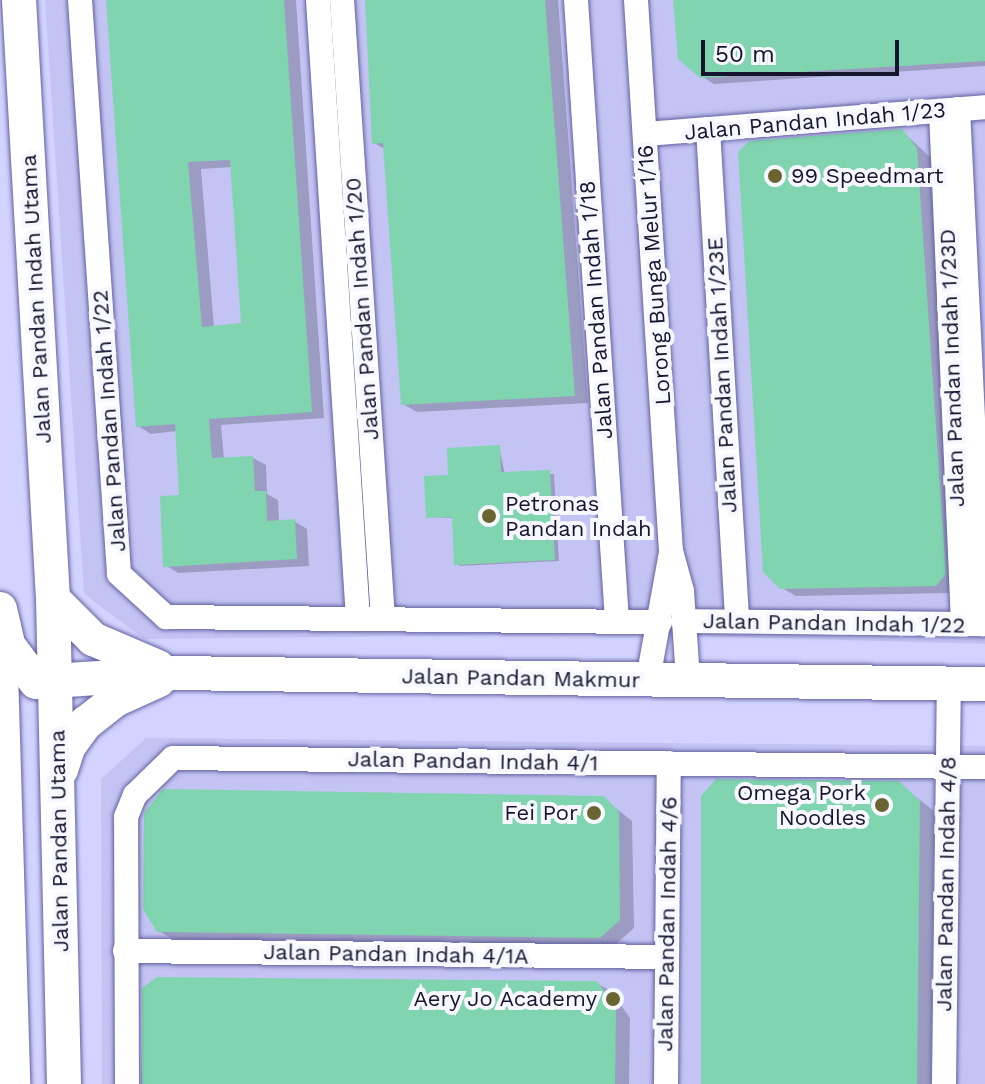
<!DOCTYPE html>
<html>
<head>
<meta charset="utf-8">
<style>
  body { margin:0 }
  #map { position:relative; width:985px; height:1084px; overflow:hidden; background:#d2d3fe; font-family:"Work Sans",sans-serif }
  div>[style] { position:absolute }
  .built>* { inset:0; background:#c3c4f3 }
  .shadow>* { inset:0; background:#0003 }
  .building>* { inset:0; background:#80d4af }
  .roads { filter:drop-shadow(0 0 2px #6361a1) drop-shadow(0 0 2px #6361a1) }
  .street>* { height:24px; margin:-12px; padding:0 12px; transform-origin:12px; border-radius:12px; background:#fff }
  .secondary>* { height:34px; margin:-17px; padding:0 17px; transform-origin:17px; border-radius:17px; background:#fff }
  .dots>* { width:22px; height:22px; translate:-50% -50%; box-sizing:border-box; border:4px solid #f7f8ff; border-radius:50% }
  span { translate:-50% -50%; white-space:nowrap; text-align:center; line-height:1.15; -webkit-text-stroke:8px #f7f8ff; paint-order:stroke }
  .street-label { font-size:22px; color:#16142e }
  .poi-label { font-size:22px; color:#16142e }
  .left { translate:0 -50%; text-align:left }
  .right { translate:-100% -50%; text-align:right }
  .scale { position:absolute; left:701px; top:40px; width:198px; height:36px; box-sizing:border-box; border:4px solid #16142e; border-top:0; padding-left:10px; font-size:24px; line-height:28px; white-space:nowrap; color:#16142e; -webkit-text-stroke:6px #f7f8ff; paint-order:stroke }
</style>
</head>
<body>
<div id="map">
  <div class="built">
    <div style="clip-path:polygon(45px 0,985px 0,985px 644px,622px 634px,144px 639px,84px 594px)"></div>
    <div style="clip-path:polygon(146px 738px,985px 746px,985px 1084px,102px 1084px,101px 779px)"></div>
  </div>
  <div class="shadow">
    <div style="clip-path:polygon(evenodd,109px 0,296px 0,324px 418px,221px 425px,224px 459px,253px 458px,266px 465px,267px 494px,278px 500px,279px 522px,294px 521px,307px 529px,309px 566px,178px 573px,165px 565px,181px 497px,177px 431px,151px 434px,138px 426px,109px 0,233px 167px,243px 325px,214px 328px,201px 169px,233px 167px)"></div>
    <div style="clip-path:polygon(366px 0,558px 0,588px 403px,417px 412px,403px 404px,385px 149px,374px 143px)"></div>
    <div style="clip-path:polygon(674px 0,985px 0,985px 66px,714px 84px,701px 76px)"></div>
    <div style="clip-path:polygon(902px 131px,931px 158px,953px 441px,950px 593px,796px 596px,782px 588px)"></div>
    <div style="clip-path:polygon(499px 447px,505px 474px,554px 474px,559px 561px,460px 566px,456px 563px,454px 518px,428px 517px,451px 477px)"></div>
    <div style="clip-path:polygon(898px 783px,934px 811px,931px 1084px,704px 1084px)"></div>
    <div style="clip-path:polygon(603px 798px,632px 821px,634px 928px,615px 945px,173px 939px,158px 931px)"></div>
    <div style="clip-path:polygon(596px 983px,611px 991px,630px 1018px,629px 1084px,141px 1084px,144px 989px)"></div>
  </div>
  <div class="building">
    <div style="clip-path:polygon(evenodd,106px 0,284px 0,312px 412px,209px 419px,212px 458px,253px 456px,255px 491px,266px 491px,267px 521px,295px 519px,297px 559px,163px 567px,160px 496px,179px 495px,175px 424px,136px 427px,106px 0,230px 160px,241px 323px,202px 327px,188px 162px,230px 160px)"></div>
    <div style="clip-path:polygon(365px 0,545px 0,575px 396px,401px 405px,383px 143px,372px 144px)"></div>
    <div style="clip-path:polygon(673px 0,985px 0,985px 61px,700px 78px,678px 59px)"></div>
    <div style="clip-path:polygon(902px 129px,917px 148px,946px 574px,936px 586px,780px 589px,763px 572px,738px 152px,749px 141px)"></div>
    <div style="clip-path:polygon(500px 445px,501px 472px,550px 470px,555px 560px,454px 565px,452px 517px,426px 518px,424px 476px,448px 475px,447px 448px)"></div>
    <div style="clip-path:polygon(716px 779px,899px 781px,920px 801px,917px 1084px,701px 1084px,701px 796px)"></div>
    <div style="clip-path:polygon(163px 789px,604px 796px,619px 812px,620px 920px,600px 938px,157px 932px,143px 909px,144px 813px)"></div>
    <div style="clip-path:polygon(157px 977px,597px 981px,616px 1008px,615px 1084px,142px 1084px,142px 988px)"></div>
  </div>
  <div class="roads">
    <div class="street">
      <div style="left:80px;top:0;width:575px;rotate:86.11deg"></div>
      <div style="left:119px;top:574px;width:64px;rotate:42.5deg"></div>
      <div style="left:166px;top:617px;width:494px;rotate:0.6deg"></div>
      <div style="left:318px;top:0;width:620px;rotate:86.3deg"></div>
      <div style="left:342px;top:0;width:620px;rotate:86.21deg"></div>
      <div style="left:576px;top:0;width:622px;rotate:86.22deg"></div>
      <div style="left:636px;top:0;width:552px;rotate:86.37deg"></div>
      <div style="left:671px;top:551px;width:41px;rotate:74.6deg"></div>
      <div style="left:682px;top:591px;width:89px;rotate:86.1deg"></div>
      <div style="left:958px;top:109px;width:516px;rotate:87.22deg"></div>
      <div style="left:941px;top:111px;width:513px;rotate:87.54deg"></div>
      <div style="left:708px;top:129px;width:493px;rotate:86.6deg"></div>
      <div style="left:645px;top:134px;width:341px;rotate:-4.5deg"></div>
      <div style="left:683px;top:621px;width:296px;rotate:0.6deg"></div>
      <div style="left:648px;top:679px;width:128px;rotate:-79.7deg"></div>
      <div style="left:125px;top:951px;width:542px;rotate:0.63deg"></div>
      <div style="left:127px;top:1084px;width:267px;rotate:-90.2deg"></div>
      <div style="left:126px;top:817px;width:24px;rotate:-68deg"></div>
      <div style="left:135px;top:795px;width:53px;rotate:-44.2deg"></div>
      <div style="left:173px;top:758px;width:812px;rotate:0.64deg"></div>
      <div style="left:666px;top:1084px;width:321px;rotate:-89.5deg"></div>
      <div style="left:944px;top:1084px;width:400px;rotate:-89.3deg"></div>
    </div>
    <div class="secondary">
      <div style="left:19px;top:0;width:600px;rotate:86.75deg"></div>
      <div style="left:53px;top:599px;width:485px;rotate:88.7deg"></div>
      <div style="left:53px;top:599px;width:57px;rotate:45deg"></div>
      <div style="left:93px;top:639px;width:71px;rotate:23.3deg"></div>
      <div style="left:0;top:609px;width:37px;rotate:77deg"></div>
      <div style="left:8px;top:645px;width:46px;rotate:52.9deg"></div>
      <div style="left:36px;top:682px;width:138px;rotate:-3.7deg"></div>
      <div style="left:174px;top:673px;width:811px;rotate:0.78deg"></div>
      <div style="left:0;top:637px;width:447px;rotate:88.3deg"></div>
      <div style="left:61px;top:770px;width:25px;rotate:-72deg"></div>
      <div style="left:69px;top:746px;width:29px;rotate:-54deg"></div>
      <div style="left:86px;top:723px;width:37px;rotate:-38deg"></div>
      <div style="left:115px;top:700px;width:48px;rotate:-24.4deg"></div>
    </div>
  </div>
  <div class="dots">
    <div style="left:775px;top:176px;background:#696430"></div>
    <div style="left:489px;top:516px;background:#696430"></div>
    <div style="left:882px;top:805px;background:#696430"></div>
    <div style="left:594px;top:813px;background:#696430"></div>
    <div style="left:613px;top:999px;background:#696430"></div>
  </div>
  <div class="street-label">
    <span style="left:815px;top:121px;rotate:-5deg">Jalan Pandan Indah 1/23</span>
    <span style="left:654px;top:275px;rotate:-94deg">Lorong Bunga Melur 1/16</span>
    <span style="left:36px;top:299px;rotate:-93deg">Jalan Pandan Indah Utama</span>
    <span style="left:362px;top:309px;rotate:-94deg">Jalan Pandan Indah 1/20</span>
    <span style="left:596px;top:310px;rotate:-94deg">Jalan Pandan Indah 1/18</span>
    <span style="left:952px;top:368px;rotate:-92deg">Jalan Pandan Indah 1/23D</span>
    <span style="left:722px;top:375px;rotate:-93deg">Jalan Pandan Indah 1/23E</span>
    <span style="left:109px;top:421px;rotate:-94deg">Jalan Pandan Indah 1/22</span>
    <span style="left:834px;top:623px;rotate:1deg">Jalan Pandan Indah 1/22</span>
    <span style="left:521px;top:678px;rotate:1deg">Jalan Pandan Makmur</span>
    <span style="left:473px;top:761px;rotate:1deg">Jalan Pandan Indah 4/1</span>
    <span style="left:59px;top:841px;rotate:-91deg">Jalan Pandan Utama</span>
    <span style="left:946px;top:884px;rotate:-89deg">Jalan Pandan Indah 4/8</span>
    <span style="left:667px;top:924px;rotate:-89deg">Jalan Pandan Indah 4/6</span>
    <span style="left:396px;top:954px;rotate:1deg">Jalan Pandan Indah 4/1A</span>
  </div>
  <div class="poi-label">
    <span class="left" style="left:791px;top:176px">99 Speedmart</span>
    <span class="left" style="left:505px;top:516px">Petronas<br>Pandan Indah</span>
    <span class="right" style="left:866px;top:805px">Omega Pork<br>Noodles</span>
    <span class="right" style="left:578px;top:813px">Fei Por</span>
    <span class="right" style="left:597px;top:999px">Aery Jo Academy</span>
  </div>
  <div class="scale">50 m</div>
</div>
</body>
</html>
